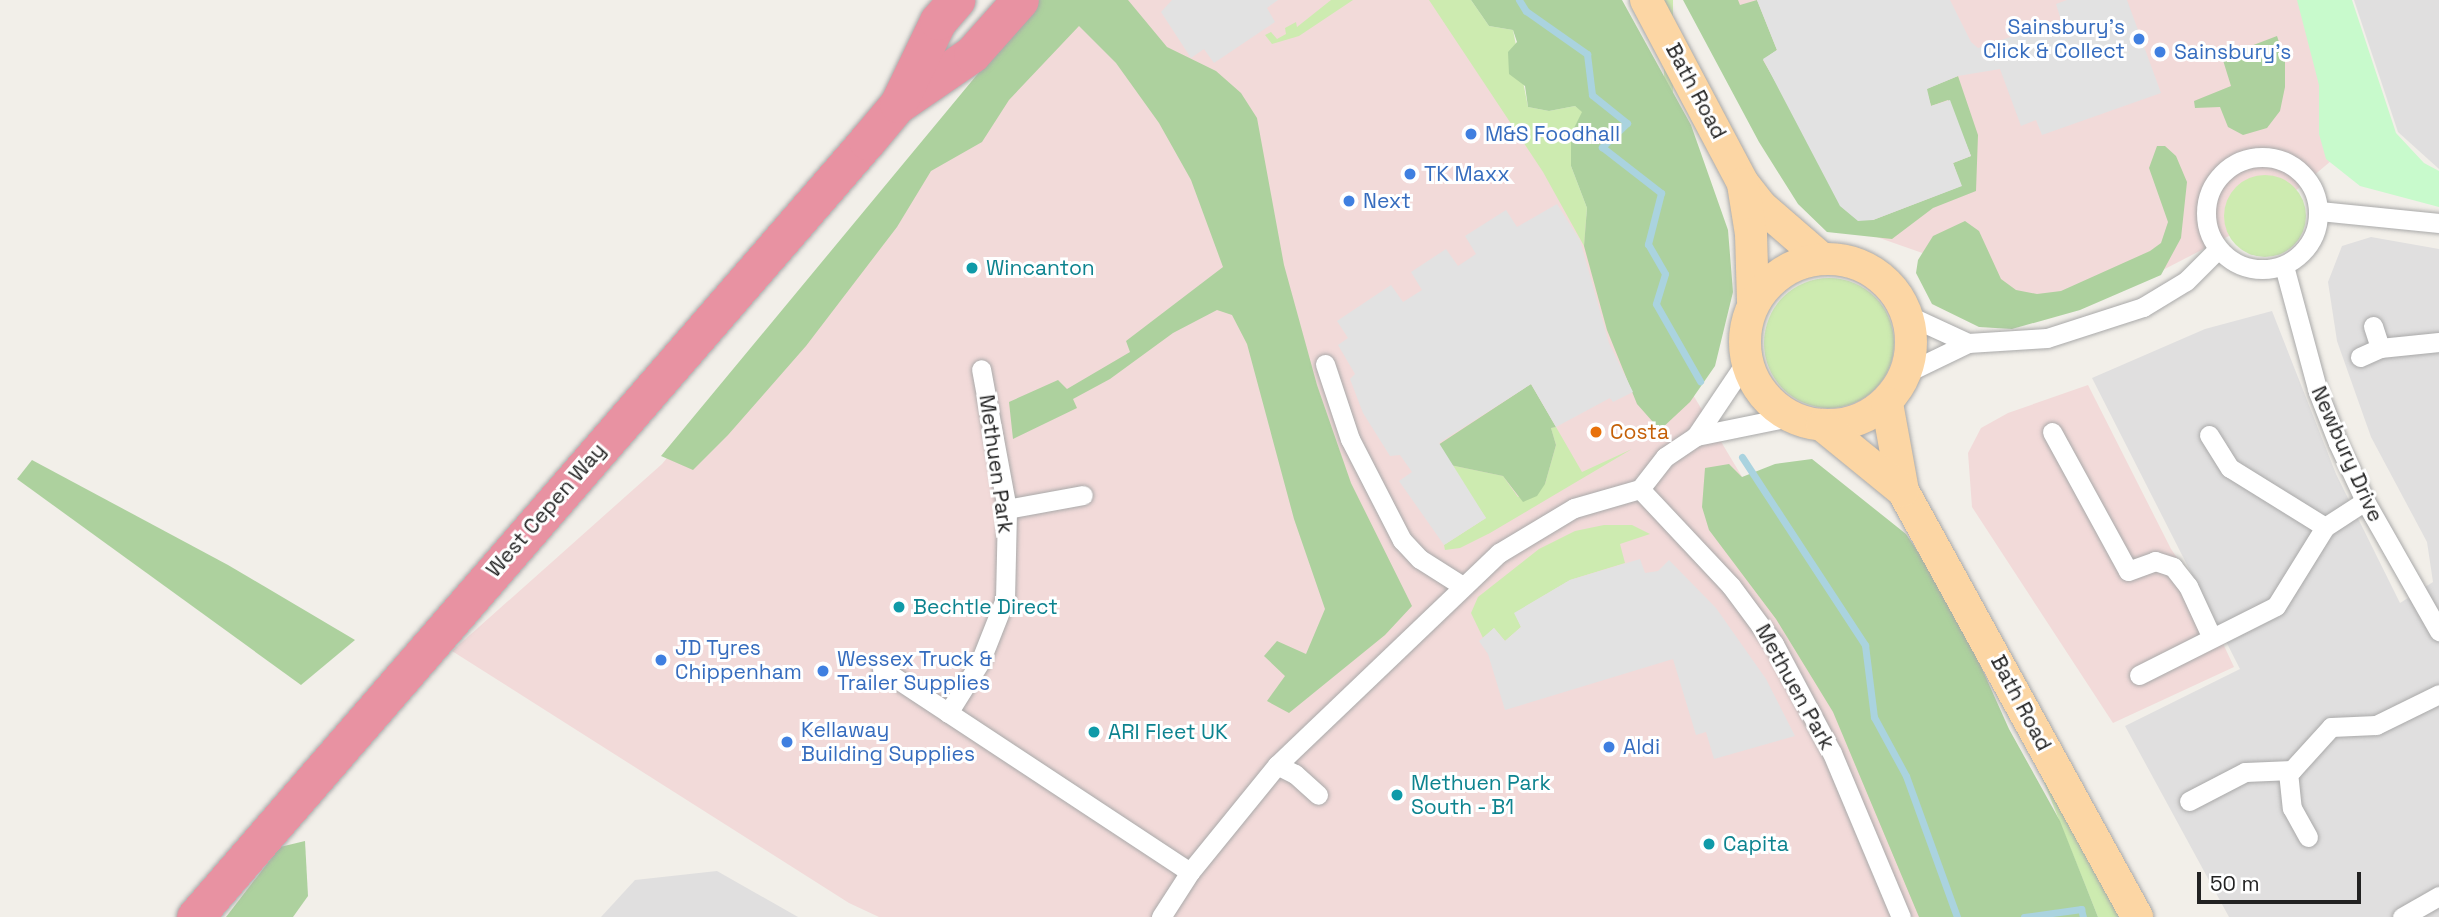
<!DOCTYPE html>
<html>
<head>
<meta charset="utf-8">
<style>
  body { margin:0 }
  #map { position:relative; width:2439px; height:917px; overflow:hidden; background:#f2efe9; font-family:"Space Grotesk",sans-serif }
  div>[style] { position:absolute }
  .residential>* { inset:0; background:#e0dfdf }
  .commercial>* { inset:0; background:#f2dad9 }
  .grass>* { inset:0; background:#cdebb0; transform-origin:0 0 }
  .round { border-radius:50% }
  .forest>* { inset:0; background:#add19e }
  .park>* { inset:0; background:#c8facc }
  .parking>* { inset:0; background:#e2e2e2 }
  .stream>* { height:7px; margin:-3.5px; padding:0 3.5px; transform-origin:3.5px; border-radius:3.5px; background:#aad3df }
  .roads { filter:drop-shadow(0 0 2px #a9a9a9) drop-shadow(0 0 2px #a9a9a9) }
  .street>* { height:19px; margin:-9.5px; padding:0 9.5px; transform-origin:9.5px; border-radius:9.5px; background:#fff }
  .street>.ring { margin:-9.5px; padding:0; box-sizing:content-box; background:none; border:19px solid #fff; border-radius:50% }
  .primary>* { height:32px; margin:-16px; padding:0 16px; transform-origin:16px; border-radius:16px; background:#fcd6a4 }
  .primary>.ring { margin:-16px; padding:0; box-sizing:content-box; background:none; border:32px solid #fcd6a4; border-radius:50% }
  .highway>* { height:37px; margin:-18.5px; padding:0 18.5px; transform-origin:18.5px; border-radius:18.5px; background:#e892a2 }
  .dots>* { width:19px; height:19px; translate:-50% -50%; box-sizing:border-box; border:4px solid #fff; border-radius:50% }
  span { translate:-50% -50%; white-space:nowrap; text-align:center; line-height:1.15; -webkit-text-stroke:6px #fff; paint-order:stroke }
  .shop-label { font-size:21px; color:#366cbe }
  .right { translate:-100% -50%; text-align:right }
  .left { translate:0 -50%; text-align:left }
  .street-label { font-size:21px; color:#222 }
  .culture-label { font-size:21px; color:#0d838f }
  .food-label { font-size:21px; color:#c56008 }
  .scale { position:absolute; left:2197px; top:872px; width:164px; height:32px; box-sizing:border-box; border:4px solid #222; border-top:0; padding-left:9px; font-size:21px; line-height:24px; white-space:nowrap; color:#222; -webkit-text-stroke:5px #fff; paint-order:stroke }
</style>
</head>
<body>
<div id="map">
  <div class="residential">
    <div style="clip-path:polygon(2354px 0,2439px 0,2439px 169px,2398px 132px)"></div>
    <div style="clip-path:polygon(2371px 237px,2439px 249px,2439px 917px,2229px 917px,2125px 726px,2240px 669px,2092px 378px,2205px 329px,2272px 311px,2336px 474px,2400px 603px,2433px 582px,2427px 542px,2371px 437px,2337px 341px,2328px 282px,2342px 246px)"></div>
    <div style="clip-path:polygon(717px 871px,798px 917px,601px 917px,635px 880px)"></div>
  </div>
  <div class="commercial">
    <div style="clip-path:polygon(1051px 0,1457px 0,1891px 726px,1975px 917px,879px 917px,849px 903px,452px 651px,662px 464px)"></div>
    <div style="clip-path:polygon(1709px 0,2312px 0,2356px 140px,2262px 219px,2155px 274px,2012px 317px,1948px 262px,1834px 222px)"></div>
    <div style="clip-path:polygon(2088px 385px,2171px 549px,2194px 582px,2234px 667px,2113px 723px,1972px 507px,1968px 453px,1981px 428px,2008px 413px)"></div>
  </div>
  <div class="grass">
    <div style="clip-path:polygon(1331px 0,1353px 0,1299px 36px,1272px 44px,1265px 35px,1271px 32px,1277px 39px,1286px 34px,1285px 28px,1296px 22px,1297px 27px)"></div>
    <div style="clip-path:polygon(1429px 0,1471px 0,1489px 26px,1513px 30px,1528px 107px,1549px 111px,1575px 106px,1583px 112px,1571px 134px,1571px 166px,1587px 208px,1584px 246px,1543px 172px)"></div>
    <div style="left:1664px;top:0;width:9px;height:189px"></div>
    <div class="round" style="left:2224px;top:175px;width:82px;height:82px"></div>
    <div class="round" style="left:1764px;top:278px;width:130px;height:130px"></div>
    <div style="clip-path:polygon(1556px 427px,1582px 472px,1632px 449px,1490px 533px,1460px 548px,1445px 550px,1444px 545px,1486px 518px,1450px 465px,1503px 476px,1518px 497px,1545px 484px,1556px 445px,1551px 428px)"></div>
    <div style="clip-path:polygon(1604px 525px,1632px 525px,1650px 534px,1620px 544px,1625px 563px,1570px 580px,1515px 613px,1521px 627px,1505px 641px,1494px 628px,1483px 638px,1471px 613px,1478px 597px,1539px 549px,1575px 531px)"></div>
    <div style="clip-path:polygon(2025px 735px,2124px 917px,2098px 917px)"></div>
  </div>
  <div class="forest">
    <div style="clip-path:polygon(1039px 0,1128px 0,1167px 47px,1216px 71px,1241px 93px,1257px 118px,1284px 265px,1317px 385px,1351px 483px,1412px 606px,1385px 635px,1289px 713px,1267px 701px,1285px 676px,1264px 656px,1277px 641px,1306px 654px,1325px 609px,1294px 519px,1247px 344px,1232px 315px,1217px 310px,1173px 333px,1110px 379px,1073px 399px,1077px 408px,1013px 439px,1009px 402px,1058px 380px,1067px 389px,1130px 352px,1126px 341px,1223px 267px,1191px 180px,1159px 123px,1116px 63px,1079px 26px,1009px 100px,982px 142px,931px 171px,897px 227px,806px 346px,728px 435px,693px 470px,661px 456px)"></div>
    <div style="clip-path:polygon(1471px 0,1622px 0,1691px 125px,1728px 230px,1733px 292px,1715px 366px,1690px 402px,1660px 430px,1637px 404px,1607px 330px,1584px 246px,1587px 208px,1571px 166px,1571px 134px,1582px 112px,1575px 106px,1549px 111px,1528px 107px,1525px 86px,1509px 74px,1508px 52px,1517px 42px,1513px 30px,1489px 26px)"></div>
    <div style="clip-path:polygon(1683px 0,1738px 0,1740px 5px,1757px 0,1777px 50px,1763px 60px,1794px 114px,1873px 220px,1961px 186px,1953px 163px,1971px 156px,1948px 100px,1931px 106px,1926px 89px,1958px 76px,1978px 135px,1976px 191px,1933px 208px,1892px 239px,1827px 232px,1798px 204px,1759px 142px)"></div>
    <div style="clip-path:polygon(2277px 36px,2285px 60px,2285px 87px,2280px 111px,2267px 128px,2243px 135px,2228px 127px,2220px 107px,2195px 108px,2194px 101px,2231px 86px,2222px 57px)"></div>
    <div style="clip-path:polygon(2157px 146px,2165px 146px,2176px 156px,2187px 182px,2181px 238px,2161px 275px,2080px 310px,2012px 329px,1979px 327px,1932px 304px,1916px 273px,1918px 260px,1933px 236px,1965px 221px,1979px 231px,2001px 279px,2016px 290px,2037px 294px,2061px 291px,2150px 251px,2161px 243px,2168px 222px,2149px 168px)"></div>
    <div style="clip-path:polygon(1531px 384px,1556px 427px,1551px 428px,1556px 445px,1545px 484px,1537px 496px,1523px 502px,1503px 476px,1450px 465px,1438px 445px)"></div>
    <div style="clip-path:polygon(1812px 459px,1906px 534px,1953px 604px,2009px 729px,2060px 821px,2098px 917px,1919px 917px,1833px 712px,1776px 619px,1709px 530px,1702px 507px,1705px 468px,1729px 464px,1742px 477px,1775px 464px)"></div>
    <div style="clip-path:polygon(32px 460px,228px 565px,355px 640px,301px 685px,17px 479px)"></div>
    <div style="clip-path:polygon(305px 841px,308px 896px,293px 917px,226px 917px,280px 847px)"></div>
  </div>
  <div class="park">
    <div style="clip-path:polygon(2297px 0,2352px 0,2396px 133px,2424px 163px,2439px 171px,2439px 207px,2360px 186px,2326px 159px,2319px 134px,2319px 85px)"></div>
  </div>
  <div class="parking">
    <div style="clip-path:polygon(1172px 0,1278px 0,1267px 8px,1275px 22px,1214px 63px,1204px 49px,1191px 58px,1161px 12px)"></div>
    <div style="clip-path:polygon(1757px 0,1950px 0,1971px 42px,1978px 48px,2061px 20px,2056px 4px,2067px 0,2127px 0,2161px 93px,2042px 135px,2036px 120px,2021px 126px,2000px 69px,1958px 76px,1927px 89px,1931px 106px,1950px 100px,1971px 156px,1953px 163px,1962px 186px,1873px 220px,1858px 221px,1840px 206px,1763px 59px,1777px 50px)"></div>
    <div style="clip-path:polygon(1557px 204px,1580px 240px,1609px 343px,1633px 392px,1613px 402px,1610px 398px,1556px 427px,1531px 384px,1439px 443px,1486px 518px,1444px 545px,1399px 481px,1412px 472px,1400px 455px,1390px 456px,1363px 413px,1350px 379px,1355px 374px,1338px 345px,1348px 338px,1337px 321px,1391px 285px,1403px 302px,1422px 290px,1411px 272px,1446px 249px,1458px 266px,1476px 254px,1465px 236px,1506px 210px,1517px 227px)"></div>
    <div style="clip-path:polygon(1640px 559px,1645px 573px,1658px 571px,1669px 560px,1716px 608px,1766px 679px,1795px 736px,1714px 759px,1706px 732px,1696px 735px,1673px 659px,1505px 710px,1488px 654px,1479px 641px,1494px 628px,1505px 641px,1521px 627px,1514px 613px,1570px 580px)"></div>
  </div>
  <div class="stream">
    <div style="left:1519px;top:0;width:13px;rotate:58deg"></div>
    <div style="left:1526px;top:11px;width:75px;rotate:35.2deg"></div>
    <div style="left:1587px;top:54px;width:41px;rotate:83deg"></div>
    <div style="left:1592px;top:95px;width:45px;rotate:38.7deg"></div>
    <div style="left:1627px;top:123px;width:35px;rotate:136deg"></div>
    <div style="left:1602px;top:147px;width:75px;rotate:37.9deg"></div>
    <div style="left:1661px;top:193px;width:53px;rotate:104.3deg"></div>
    <div style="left:1648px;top:244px;width:34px;rotate:60deg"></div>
    <div style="left:1665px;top:274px;width:31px;rotate:107deg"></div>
    <div style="left:1656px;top:304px;width:89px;rotate:60.3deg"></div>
    <div style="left:1742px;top:457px;width:225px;rotate:56.8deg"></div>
    <div style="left:1865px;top:645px;width:73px;rotate:82.9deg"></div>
    <div style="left:1874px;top:717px;width:67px;rotate:61.5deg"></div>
    <div style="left:1906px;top:776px;width:150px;rotate:70.1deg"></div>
    <div style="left:2024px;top:917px;width:58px;rotate:-8deg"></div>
    <div style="left:2081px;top:909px;width:8px;rotate:76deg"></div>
  </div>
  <div class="roads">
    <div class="street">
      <div class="ring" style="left:2206px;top:157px;width:93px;height:93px"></div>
      <div style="left:2319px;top:211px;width:121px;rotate:5.7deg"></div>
      <div style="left:2284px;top:266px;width:131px;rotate:74.9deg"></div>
      <div style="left:2318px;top:392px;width:55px;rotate:68.6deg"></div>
      <div style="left:2338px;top:443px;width:64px;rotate:65deg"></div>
      <div style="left:2365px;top:501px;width:150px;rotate:60.4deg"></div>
      <div style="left:1905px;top:314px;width:69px;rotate:24.7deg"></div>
      <div style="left:1968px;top:343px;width:79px;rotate:-3.6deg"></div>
      <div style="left:2047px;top:338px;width:101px;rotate:-17.9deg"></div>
      <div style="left:2143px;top:307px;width:50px;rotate:-31.2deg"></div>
      <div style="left:2186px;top:281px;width:45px;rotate:-45deg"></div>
      <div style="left:2373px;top:326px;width:23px;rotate:72deg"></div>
      <div style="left:2360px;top:357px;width:22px;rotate:-24deg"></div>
      <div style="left:2380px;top:348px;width:59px;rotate:-5.8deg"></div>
      <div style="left:1325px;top:364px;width:79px;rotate:71.6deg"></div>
      <div style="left:1350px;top:439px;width:114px;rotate:62.8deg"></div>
      <div style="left:1402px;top:540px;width:26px;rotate:47deg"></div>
      <div style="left:1420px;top:559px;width:49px;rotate:32.4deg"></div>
      <div style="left:1906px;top:373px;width:69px;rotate:-25.8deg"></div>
      <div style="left:2052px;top:432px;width:158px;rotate:61.3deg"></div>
      <div style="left:2128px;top:571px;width:29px;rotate:-20deg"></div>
      <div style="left:2155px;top:561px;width:19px;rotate:18deg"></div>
      <div style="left:2173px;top:567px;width:24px;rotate:52deg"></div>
      <div style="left:2188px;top:586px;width:57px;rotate:65.2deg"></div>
      <div style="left:2209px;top:435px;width:39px;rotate:58deg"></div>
      <div style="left:2230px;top:468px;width:112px;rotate:31.8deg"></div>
      <div style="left:1696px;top:436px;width:92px;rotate:-56.1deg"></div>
      <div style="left:1640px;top:489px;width:133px;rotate:46.8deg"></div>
      <div style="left:1731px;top:586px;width:72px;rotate:53.4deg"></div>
      <div style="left:1774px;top:644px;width:123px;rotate:62deg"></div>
      <div style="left:1832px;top:753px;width:178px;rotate:67.2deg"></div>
      <div style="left:1007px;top:509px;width:77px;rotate:-10.4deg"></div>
      <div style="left:882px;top:669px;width:369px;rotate:33.4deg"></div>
      <div style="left:2139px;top:675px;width:153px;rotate:-26.7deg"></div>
      <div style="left:2276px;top:606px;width:93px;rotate:-58.2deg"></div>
      <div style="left:2325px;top:527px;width:48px;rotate:-33deg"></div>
      <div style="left:948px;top:713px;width:60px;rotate:-57.9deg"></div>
      <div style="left:980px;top:662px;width:68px;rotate:-68.4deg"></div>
      <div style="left:1005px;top:599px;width:90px;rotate:-88.7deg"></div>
      <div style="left:1007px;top:509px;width:142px;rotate:-100.5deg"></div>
      <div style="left:1277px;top:765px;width:20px;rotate:27deg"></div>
      <div style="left:1295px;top:774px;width:31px;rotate:42deg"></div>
      <div style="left:2288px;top:772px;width:36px;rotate:84deg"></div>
      <div style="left:2292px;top:808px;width:33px;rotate:61deg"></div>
      <div style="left:2189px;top:801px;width:63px;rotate:-27.4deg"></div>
      <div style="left:2245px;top:772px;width:47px;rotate:-2.4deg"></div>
      <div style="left:2292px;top:770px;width:58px;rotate:-47.8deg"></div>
      <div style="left:2331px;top:727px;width:45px;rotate:-2.5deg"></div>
      <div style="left:2376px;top:725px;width:70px;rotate:-26.2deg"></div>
      <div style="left:1161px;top:917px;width:54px;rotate:-57.2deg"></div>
      <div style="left:1190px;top:872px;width:138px;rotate:-50.9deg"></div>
      <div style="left:1277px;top:765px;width:307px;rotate:-43.7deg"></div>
      <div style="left:1499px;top:553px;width:87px;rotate:-31deg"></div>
      <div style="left:1574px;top:508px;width:69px;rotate:-16.1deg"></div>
      <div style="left:1640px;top:489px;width:41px;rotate:-52deg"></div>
      <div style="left:1665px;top:457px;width:37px;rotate:-34deg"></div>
      <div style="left:1696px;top:436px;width:95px;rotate:-11.5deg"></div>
      <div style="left:2402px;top:917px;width:43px;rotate:-29.6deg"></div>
    </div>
    <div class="primary">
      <div style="left:1646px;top:0;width:207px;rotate:62.1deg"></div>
      <div style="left:1743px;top:183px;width:29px;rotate:52deg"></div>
      <div style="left:1761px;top:206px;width:79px;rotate:40.9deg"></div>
      <div style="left:1743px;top:184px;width:51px;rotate:80.9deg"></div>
      <div style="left:1751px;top:234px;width:67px;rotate:88.3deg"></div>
      <div class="ring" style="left:1745px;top:259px;width:134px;height:134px"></div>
      <div style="left:1887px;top:403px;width:89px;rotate:79.7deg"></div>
      <div style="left:1903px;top:491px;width:486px;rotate:61.2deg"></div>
      <div style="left:1822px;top:425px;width:104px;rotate:39.2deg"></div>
    </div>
    <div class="highway">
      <div style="left:899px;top:104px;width:88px;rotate:-34.4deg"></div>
      <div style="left:972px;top:54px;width:72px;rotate:-48.4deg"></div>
      <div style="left:195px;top:917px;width:1027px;rotate:-49.11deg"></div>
      <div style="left:867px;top:141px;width:48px;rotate:-50deg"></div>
      <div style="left:898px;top:104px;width:92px;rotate:-64.3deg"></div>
      <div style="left:938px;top:21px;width:28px;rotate:-49deg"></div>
    </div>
  </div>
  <div class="dots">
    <div style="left:2139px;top:39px;background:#3f7fe0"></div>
    <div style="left:2160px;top:52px;background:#3f7fe0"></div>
    <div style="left:1471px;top:134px;background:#3f7fe0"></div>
    <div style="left:1410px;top:174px;background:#3f7fe0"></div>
    <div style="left:1349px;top:201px;background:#3f7fe0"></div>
    <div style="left:972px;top:268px;background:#0f9aa8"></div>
    <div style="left:1596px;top:432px;background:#e8710a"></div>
    <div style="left:899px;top:607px;background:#0f9aa8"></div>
    <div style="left:661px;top:660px;background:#3f7fe0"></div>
    <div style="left:823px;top:671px;background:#3f7fe0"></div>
    <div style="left:1094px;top:732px;background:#0f9aa8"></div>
    <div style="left:787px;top:742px;background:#3f7fe0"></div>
    <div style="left:1609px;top:747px;background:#3f7fe0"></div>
    <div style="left:1397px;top:795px;background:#0f9aa8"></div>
    <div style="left:1709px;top:844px;background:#0f9aa8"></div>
  </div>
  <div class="shop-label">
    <span class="right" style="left:2125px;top:39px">Sainsbury's<br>Click &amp; Collect</span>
    <span class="left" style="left:2174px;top:52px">Sainsbury's</span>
    <span class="left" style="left:1485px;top:134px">M&amp;S Foodhall</span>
    <span class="left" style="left:1424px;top:174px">TK Maxx</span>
    <span class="left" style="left:1363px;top:201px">Next</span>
    <span class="left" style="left:675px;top:660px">JD Tyres<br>Chippenham</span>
    <span class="left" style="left:837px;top:671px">Wessex Truck &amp;<br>Trailer Supplies</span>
    <span class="left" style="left:801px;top:742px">Kellaway<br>Building Supplies</span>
    <span class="left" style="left:1623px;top:747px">Aldi</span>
  </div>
  <div class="street-label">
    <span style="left:1696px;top:91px;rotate:62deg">Bath Road</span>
    <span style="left:2347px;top:454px;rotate:66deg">Newbury Drive</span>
    <span style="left:996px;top:464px;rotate:82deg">Methuen Park</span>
    <span style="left:546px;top:510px;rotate:-49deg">West Cepen Way</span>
    <span style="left:1795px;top:687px;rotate:61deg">Methuen Park</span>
    <span style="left:2021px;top:703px;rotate:62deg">Bath Road</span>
  </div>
  <div class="culture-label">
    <span class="left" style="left:986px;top:268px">Wincanton</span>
    <span class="left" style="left:913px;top:607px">Bechtle Direct</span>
    <span class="left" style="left:1108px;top:732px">ARI Fleet UK</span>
    <span class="left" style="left:1411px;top:795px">Methuen Park<br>South - B1</span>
    <span class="left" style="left:1723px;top:844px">Capita</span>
  </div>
  <div class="food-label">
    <span class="left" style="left:1610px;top:432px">Costa</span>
  </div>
  <div class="scale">50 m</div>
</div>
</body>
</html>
